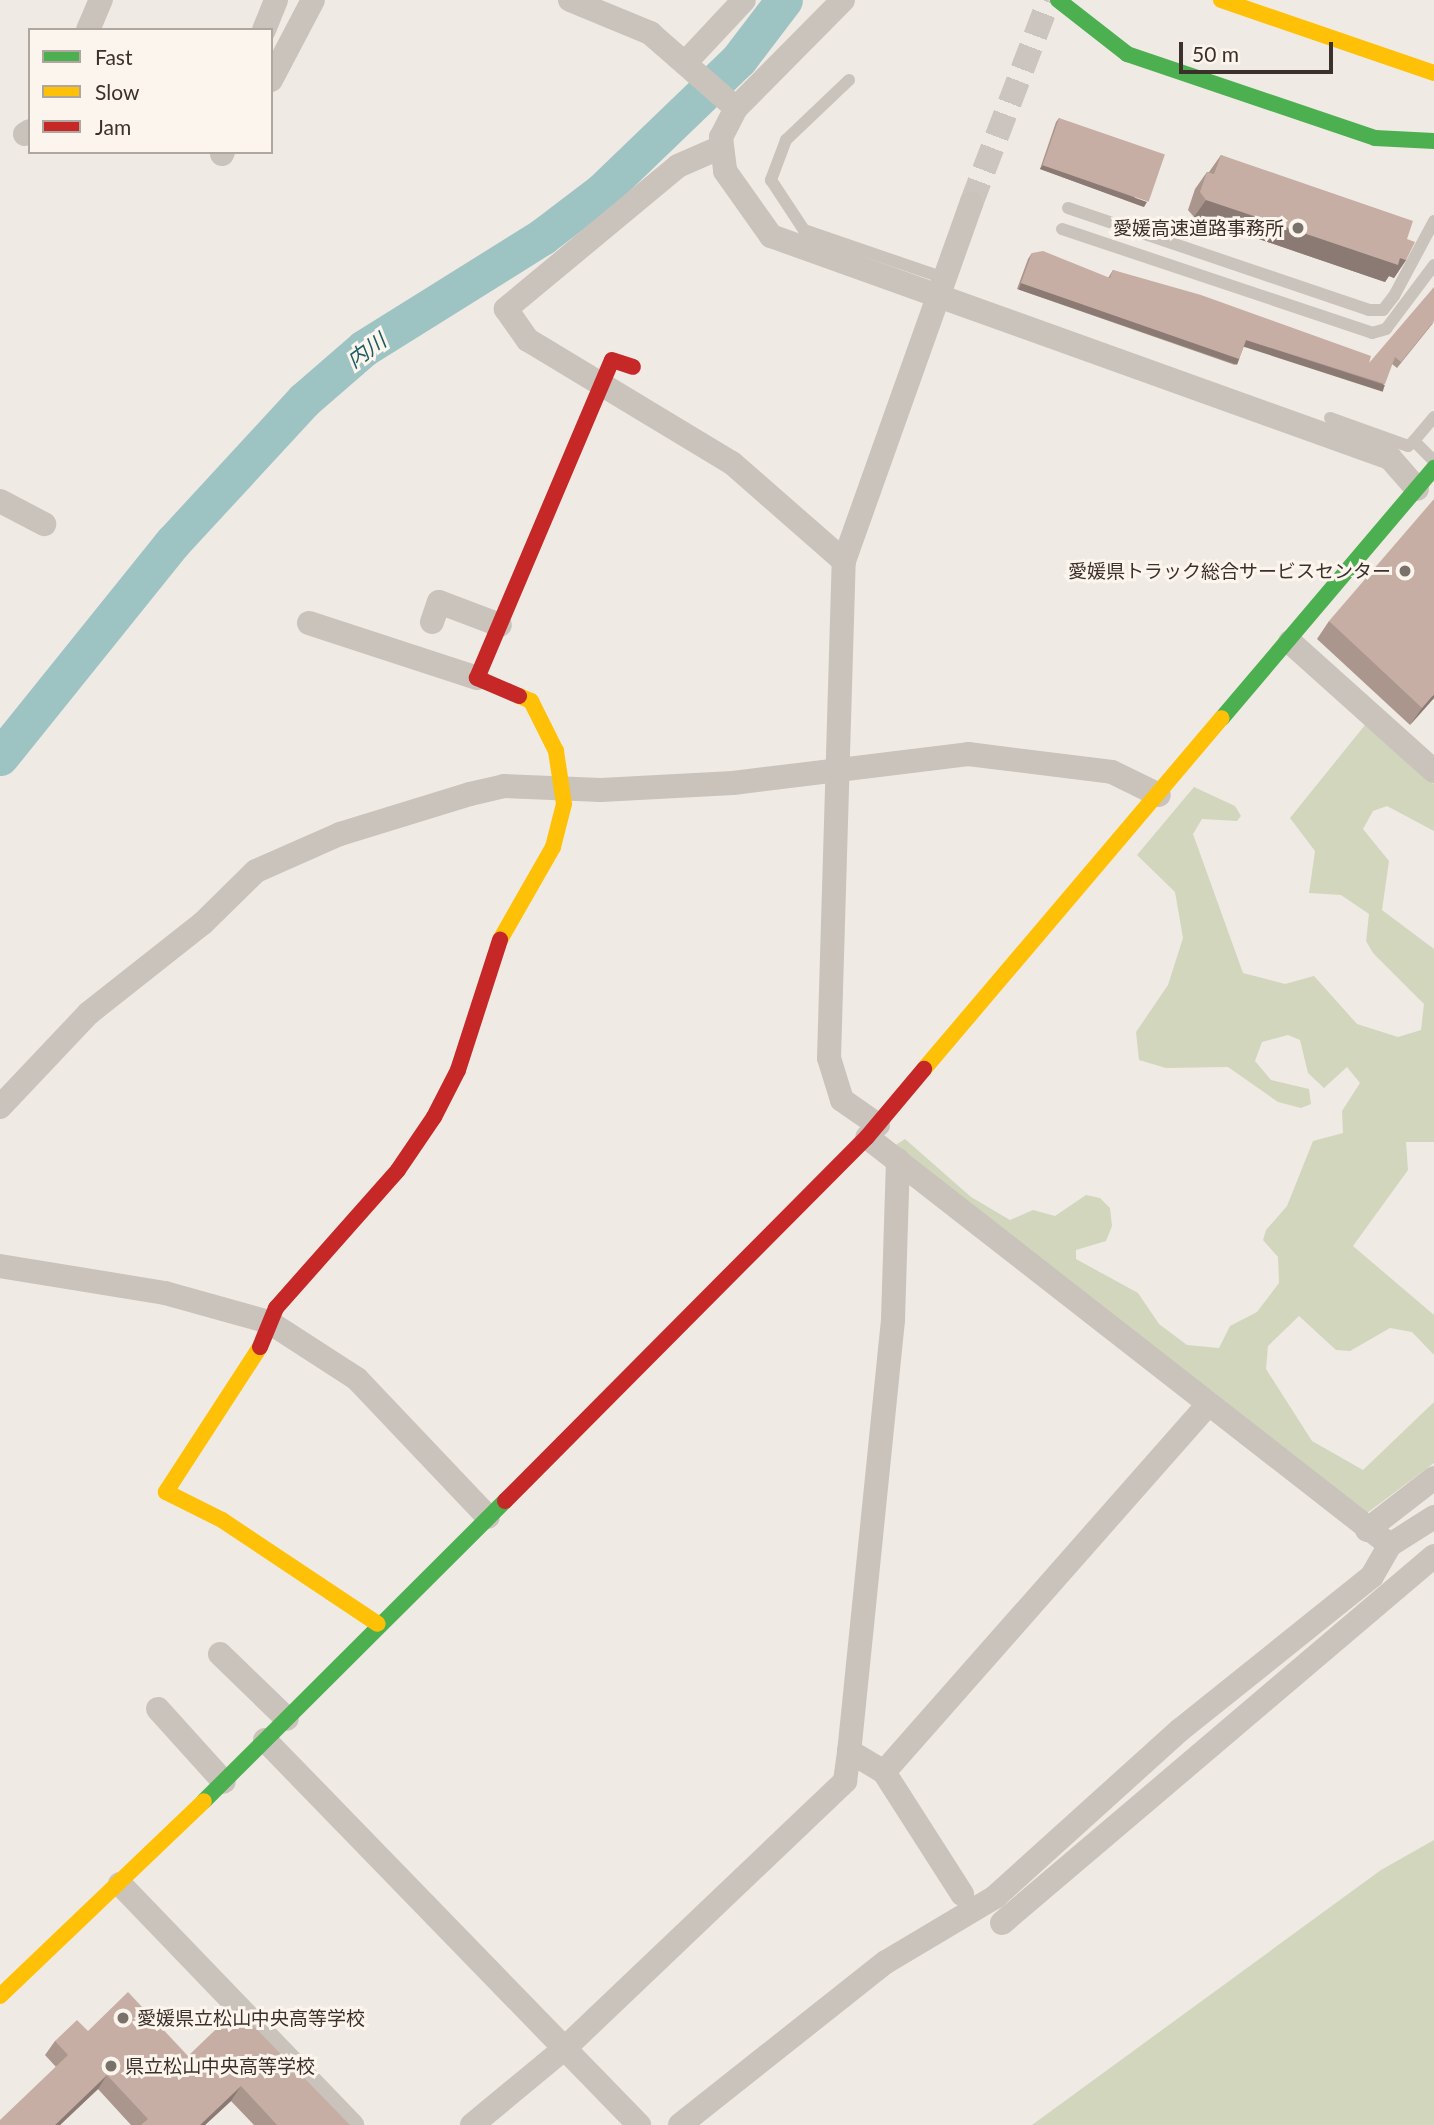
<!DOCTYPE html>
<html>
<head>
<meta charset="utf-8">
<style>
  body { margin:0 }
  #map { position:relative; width:1434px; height:2125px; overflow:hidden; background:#f0eae4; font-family:Lato,"Noto Sans JP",sans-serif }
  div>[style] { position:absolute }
  .green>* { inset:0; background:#d1d6bd }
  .river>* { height:37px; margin:-18.5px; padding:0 18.5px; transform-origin:18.5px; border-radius:18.5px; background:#9ec3c3 }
  .street-tunnel>* { height:24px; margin-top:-12px; transform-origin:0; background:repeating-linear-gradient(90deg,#ccc5bf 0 24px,transparent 0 36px) }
  .lane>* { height:12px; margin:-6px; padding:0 6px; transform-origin:6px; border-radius:6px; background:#cac3bc }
  .street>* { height:24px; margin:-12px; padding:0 12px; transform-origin:12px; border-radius:12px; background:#cac3bc }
  .fast>* { height:16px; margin:-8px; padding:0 8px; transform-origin:8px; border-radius:8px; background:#4caf50 }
  .slow>* { height:16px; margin:-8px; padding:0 8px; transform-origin:8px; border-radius:8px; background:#ffc107 }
  .jam>* { height:16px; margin:-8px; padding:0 8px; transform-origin:8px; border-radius:8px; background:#c62828 }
  .wall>* { inset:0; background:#aa968d }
  .shaded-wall>* { inset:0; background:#8b7a73; transform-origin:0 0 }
  .building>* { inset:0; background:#c6aea4; transform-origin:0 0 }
  .dots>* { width:19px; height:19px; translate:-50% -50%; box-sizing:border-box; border:4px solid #fcf5ed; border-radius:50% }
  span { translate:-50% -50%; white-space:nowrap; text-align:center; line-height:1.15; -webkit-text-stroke:6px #fcf5ed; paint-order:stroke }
  .poi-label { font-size:19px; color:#3c302a }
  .right { translate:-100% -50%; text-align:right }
  .left { translate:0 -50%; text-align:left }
  .water-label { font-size:21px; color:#1a5c62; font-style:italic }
  .legend { position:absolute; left:28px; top:28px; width:245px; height:126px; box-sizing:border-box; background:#fcf5ed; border:2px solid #afa69f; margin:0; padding:9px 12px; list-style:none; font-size:21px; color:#3c302a }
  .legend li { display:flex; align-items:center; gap:14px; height:35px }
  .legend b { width:35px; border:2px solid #afa69f }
  .scale { position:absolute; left:1179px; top:42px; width:154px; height:32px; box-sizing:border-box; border:4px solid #3c302a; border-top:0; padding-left:9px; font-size:21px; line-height:24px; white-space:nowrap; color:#3c302a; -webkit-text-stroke:5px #fcf5ed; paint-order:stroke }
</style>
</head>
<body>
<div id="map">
  <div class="green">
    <div style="clip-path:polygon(1365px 725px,1434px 784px,1434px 831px,1387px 806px,1373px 811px,1363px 829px,1389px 861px,1382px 910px,1434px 949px,1434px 1142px,1406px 1142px,1408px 1170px,1353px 1246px,1434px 1315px,1434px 1355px,1412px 1332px,1390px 1328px,1350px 1351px,1336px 1350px,1299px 1316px,1268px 1346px,1266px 1369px,1312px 1441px,1363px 1470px,1434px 1402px,1434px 1463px,1363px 1516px,894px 1146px,905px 1139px,971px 1197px,1010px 1220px,1033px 1210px,1055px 1216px,1086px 1195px,1100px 1198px,1110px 1208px,1112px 1226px,1106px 1241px,1076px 1250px,1076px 1259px,1138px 1293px,1159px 1324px,1187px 1345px,1219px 1348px,1230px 1326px,1257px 1312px,1279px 1283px,1278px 1257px,1263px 1240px,1266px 1230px,1287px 1206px,1313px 1141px,1343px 1133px,1342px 1111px,1360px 1083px,1347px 1067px,1324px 1088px,1308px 1073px,1300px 1040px,1288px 1035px,1262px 1042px,1255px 1061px,1271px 1080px,1309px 1089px,1311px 1104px,1301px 1108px,1278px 1102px,1228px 1067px,1166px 1068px,1139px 1060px,1136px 1032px,1168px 985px,1183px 938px,1175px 892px,1137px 855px,1194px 787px,1235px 806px,1241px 816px,1237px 821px,1202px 819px,1193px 834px,1243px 973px,1285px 984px,1314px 976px,1357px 1024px,1398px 1037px,1421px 1030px,1424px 1004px,1373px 953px,1366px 941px,1369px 914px,1341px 895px,1309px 893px,1315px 851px,1290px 818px)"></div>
    <div style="clip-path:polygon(1434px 1840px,1434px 2125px,1032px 2125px,1381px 1870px)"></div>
  </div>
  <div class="river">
    <div style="left:0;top:757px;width:276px;rotate:-51.2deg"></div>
    <div style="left:173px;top:542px;width:193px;rotate:-47.3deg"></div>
    <div style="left:304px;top:400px;width:79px;rotate:-40.9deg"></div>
    <div style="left:364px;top:348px;width:211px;rotate:-32deg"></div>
    <div style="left:543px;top:236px;width:74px;rotate:-37.3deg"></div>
    <div style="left:602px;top:191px;width:190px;rotate:-43.9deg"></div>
    <div style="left:739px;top:59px;width:74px;rotate:-52.7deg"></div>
  </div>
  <div class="street-tunnel">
    <div style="left:971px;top:204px;width:218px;rotate:-69.1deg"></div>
  </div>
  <div class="lane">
    <div style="left:849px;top:80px;width:87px;rotate:136.4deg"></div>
    <div style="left:786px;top:140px;width:43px;rotate:110.6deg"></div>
    <div style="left:771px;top:180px;width:60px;rotate:56.6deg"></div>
    <div style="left:804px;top:230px;width:145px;rotate:18.9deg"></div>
    <div style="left:1068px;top:208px;width:318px;rotate:18.7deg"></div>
    <div style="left:1369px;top:310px;width:14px"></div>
    <div style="left:1383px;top:310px;width:18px;rotate:-52deg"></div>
    <div style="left:1394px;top:296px;width:85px;rotate:-61.9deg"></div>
    <div style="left:1062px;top:229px;width:327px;rotate:18.5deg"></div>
    <div style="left:1372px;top:333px;width:15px;rotate:-16deg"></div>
    <div style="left:1386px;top:329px;width:80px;rotate:-53.1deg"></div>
    <div style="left:1434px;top:417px;width:31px;rotate:130deg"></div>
    <div style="left:1414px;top:441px;width:28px;rotate:45deg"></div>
    <div style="left:1330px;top:418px;width:83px;rotate:19.7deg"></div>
    <div style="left:1408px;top:446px;width:8px;rotate:-40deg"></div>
  </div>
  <div class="street">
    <div style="left:570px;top:0;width:87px;rotate:22.4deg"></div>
    <div style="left:650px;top:33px;width:114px;rotate:41.1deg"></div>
    <div style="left:843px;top:0;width:152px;rotate:134.7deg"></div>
    <div style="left:736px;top:108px;width:33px;rotate:117deg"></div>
    <div style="left:721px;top:137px;width:34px;rotate:83deg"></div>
    <div style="left:725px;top:171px;width:80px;rotate:54.7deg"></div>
    <div style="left:771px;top:236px;width:658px;rotate:19.73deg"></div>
    <div style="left:1390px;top:458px;width:41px;rotate:48.9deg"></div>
    <div style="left:88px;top:30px;width:33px;rotate:-67deg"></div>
    <div style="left:264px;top:30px;width:32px;rotate:-68deg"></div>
    <div style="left:685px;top:63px;width:86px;rotate:-46.9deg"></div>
    <div style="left:271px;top:80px;width:90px;rotate:-62.3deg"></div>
    <div style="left:25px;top:134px;width:6px;rotate:-31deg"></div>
    <div style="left:719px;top:148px;width:45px;rotate:156.3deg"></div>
    <div style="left:678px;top:166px;width:224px;rotate:140.3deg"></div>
    <div style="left:506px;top:309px;width:38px;rotate:55deg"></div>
    <div style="left:528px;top:340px;width:238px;rotate:31.1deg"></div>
    <div style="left:732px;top:463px;width:149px;rotate:41.2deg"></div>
    <div style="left:222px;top:154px;width:2px;rotate:-63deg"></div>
    <div style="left:0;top:501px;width:50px;rotate:27.6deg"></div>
    <div style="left:432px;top:622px;width:21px;rotate:-71deg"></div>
    <div style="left:439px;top:602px;width:65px;rotate:20.7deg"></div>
    <div style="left:309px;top:623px;width:177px;rotate:18.1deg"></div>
    <div style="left:1290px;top:642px;width:193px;rotate:41.9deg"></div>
    <div style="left:0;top:1107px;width:129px;rotate:-46.6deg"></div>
    <div style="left:89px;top:1013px;width:145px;rotate:-38.3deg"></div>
    <div style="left:203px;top:923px;width:74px;rotate:-44.5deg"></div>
    <div style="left:256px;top:871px;width:92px;rotate:-23.8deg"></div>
    <div style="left:340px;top:834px;width:136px;rotate:-17.1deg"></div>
    <div style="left:470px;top:794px;width:35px;rotate:-13deg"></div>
    <div style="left:504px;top:786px;width:97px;rotate:2.4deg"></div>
    <div style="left:601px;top:790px;width:132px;rotate:-3deg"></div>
    <div style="left:733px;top:783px;width:237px;rotate:-7deg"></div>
    <div style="left:968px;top:754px;width:145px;rotate:7.1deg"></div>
    <div style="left:1112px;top:772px;width:52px;rotate:26.1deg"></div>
    <div style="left:878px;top:1125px;width:44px;rotate:-145.2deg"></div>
    <div style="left:842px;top:1100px;width:44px;rotate:-107.2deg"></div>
    <div style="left:829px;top:1058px;width:497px;rotate:-88.3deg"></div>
    <div style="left:844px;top:561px;width:379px;rotate:-70.4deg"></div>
    <div style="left:898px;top:1160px;width:160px;rotate:91.8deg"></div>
    <div style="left:893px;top:1320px;width:433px;rotate:95.8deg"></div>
    <div style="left:849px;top:1751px;width:41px;rotate:31deg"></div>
    <div style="left:884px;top:1772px;width:145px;rotate:57.4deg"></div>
    <div style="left:0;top:1266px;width:167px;rotate:9.3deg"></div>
    <div style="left:165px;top:1293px;width:108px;rotate:15.6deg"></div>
    <div style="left:269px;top:1322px;width:105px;rotate:32.9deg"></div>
    <div style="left:357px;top:1379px;width:190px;rotate:46.5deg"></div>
    <div style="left:1367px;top:1530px;width:85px;rotate:-37.8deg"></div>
    <div style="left:1390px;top:1545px;width:52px;rotate:-32.5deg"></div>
    <div style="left:220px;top:1654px;width:93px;rotate:44.1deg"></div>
    <div style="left:158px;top:1709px;width:98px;rotate:47.9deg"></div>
    <div style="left:265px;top:1740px;width:537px;rotate:45.83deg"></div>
    <div style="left:884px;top:1772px;width:490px;rotate:-48.6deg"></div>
    <div style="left:120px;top:1884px;width:335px;rotate:46.1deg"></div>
    <div style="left:1002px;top:1923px;width:567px;rotate:-40.35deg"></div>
    <div style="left:472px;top:2125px;width:121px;rotate:-39.6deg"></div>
    <div style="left:565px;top:2048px;width:387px;rotate:-43.6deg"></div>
    <div style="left:845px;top:1781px;width:30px;rotate:-82deg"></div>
    <div style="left:680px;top:2125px;width:263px;rotate:-38.4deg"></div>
    <div style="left:886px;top:1962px;width:127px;rotate:-30.8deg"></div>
    <div style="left:995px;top:1897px;width:249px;rotate:-42.1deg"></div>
    <div style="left:1180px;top:1730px;width:246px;rotate:-38.7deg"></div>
    <div style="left:1372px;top:1576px;width:36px;rotate:-60deg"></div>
    <div style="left:1390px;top:1545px;width:663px;rotate:-142.04deg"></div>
  </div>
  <div class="fast">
    <div style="left:1058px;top:0;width:88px;rotate:38deg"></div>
    <div style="left:1127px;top:54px;width:262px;rotate:18.7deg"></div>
    <div style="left:1375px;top:138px;width:59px;rotate:2.9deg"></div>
    <div style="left:1222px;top:718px;width:328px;rotate:-49.7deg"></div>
    <div style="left:204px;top:1801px;width:425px;rotate:-44.9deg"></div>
  </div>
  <div class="slow">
    <div style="left:1221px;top:0;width:225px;rotate:18.9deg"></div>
    <div style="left:500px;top:940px;width:107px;rotate:-60.3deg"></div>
    <div style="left:553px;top:847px;width:44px;rotate:-75.7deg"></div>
    <div style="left:564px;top:804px;width:54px;rotate:-98.6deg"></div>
    <div style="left:556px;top:751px;width:56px;rotate:-116.6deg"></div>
    <div style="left:531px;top:701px;width:13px;rotate:-157deg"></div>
    <div style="left:924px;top:1069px;width:460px;rotate:-49.7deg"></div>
    <div style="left:260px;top:1347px;width:173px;rotate:123deg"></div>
    <div style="left:166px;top:1492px;width:63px;rotate:26.6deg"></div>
    <div style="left:222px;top:1520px;width:187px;rotate:33.7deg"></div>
    <div style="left:0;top:1996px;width:282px;rotate:-43.7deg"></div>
  </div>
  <div class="jam">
    <div style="left:519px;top:696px;width:46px;rotate:-156.8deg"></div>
    <div style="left:477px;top:678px;width:345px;rotate:-67deg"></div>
    <div style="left:612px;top:360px;width:22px;rotate:18deg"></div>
    <div style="left:260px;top:1347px;width:42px;rotate:-67.7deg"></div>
    <div style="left:276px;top:1308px;width:184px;rotate:-48.5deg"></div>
    <div style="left:398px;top:1170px;width:64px;rotate:-55.8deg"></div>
    <div style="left:434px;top:1117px;width:53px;rotate:-62.9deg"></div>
    <div style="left:458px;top:1070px;width:137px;rotate:-72.1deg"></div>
    <div style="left:505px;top:1501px;width:513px;rotate:-45.16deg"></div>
    <div style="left:867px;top:1137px;width:89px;rotate:-50deg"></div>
  </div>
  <div class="wall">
    <div style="clip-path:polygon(1059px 118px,1144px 207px,1040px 169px,1056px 122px)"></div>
    <div style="clip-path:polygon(1221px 155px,1407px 239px,1406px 260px,1394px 278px,1389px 276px,1385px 282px,1194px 217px,1188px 210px,1195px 189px,1207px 172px,1209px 172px)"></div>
    <div style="clip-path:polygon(1032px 253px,1108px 278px,1113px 270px,1369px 363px,1434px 322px,1397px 368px,1392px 364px,1381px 390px,1244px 346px,1239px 359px,1235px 365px,1017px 289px,1028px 259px)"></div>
    <div style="clip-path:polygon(1329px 621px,1434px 698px,1410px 725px,1317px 639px)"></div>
    <div style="clip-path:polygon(88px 2031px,188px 2056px,350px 2125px,254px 2125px,231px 2101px,205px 2125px,131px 2125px,98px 2089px,60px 2125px,0 2125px,56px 2067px,45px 2055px,55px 2041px)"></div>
  </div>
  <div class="shaded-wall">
    <div style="clip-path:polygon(1043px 165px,1147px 202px,1144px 207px,1040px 169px)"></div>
    <div style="clip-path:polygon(1206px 200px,1400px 258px,1406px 260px,1394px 278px,1389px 276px,1385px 282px,1194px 217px)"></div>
    <div style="left:1021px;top:283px;width:231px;height:7px;rotate:19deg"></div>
    <div style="left:1246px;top:340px;width:146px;height:7px;rotate:18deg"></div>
    <div style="clip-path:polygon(1434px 694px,1434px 698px,1410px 725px,1422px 708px)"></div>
    <div style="clip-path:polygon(107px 2075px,98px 2089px,60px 2125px,55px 2125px)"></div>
    <div style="clip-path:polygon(241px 2086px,231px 2101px,205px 2125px,200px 2125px)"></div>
  </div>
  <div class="building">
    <div style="left:1059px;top:118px;width:112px;height:50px;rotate:19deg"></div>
    <div style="clip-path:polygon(1221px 155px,1413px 221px,1407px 239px,1415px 242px,1406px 260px,1400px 258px,1398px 265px,1206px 200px,1200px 192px,1207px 172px,1214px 174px)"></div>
    <div style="clip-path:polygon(1043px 251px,1110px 278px,1113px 270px,1201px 295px,1371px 356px,1369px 363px,1434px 287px,1434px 321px,1401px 362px,1395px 357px,1385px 384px,1246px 340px,1239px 359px,1021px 283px,1032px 253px)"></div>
    <div style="clip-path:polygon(1434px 499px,1434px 694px,1422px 708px,1329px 621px)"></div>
    <div style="clip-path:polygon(128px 1992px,188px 2056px,237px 2009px,350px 2125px,277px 2125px,241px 2086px,200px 2125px,141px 2125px,148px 2119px,107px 2075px,55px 2125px,0 2125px,0 2120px,68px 2055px,55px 2041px,77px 2020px,88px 2031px)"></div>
  </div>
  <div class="dots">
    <div style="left:1298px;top:228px;background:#7b716b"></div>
    <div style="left:1405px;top:571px;background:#7b716b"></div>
    <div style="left:123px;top:2018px;background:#7b716b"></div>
    <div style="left:111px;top:2066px;background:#7b716b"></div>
  </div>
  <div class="poi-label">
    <span class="right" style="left:1284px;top:228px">愛媛高速道路事務所</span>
    <span class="right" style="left:1391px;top:571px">愛媛県トラック総合サービスセンター</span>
    <span class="left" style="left:137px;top:2018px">愛媛県立松山中央高等学校</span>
    <span class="left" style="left:125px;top:2066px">県立松山中央高等学校</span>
  </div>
  <div class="water-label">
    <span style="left:366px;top:350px;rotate:-36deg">内川</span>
  </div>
  <ul class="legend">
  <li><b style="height:9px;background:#4caf50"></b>Fast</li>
  <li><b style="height:9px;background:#ffc107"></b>Slow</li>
  <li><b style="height:9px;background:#c62828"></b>Jam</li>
  </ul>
  <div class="scale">50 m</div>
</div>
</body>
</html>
